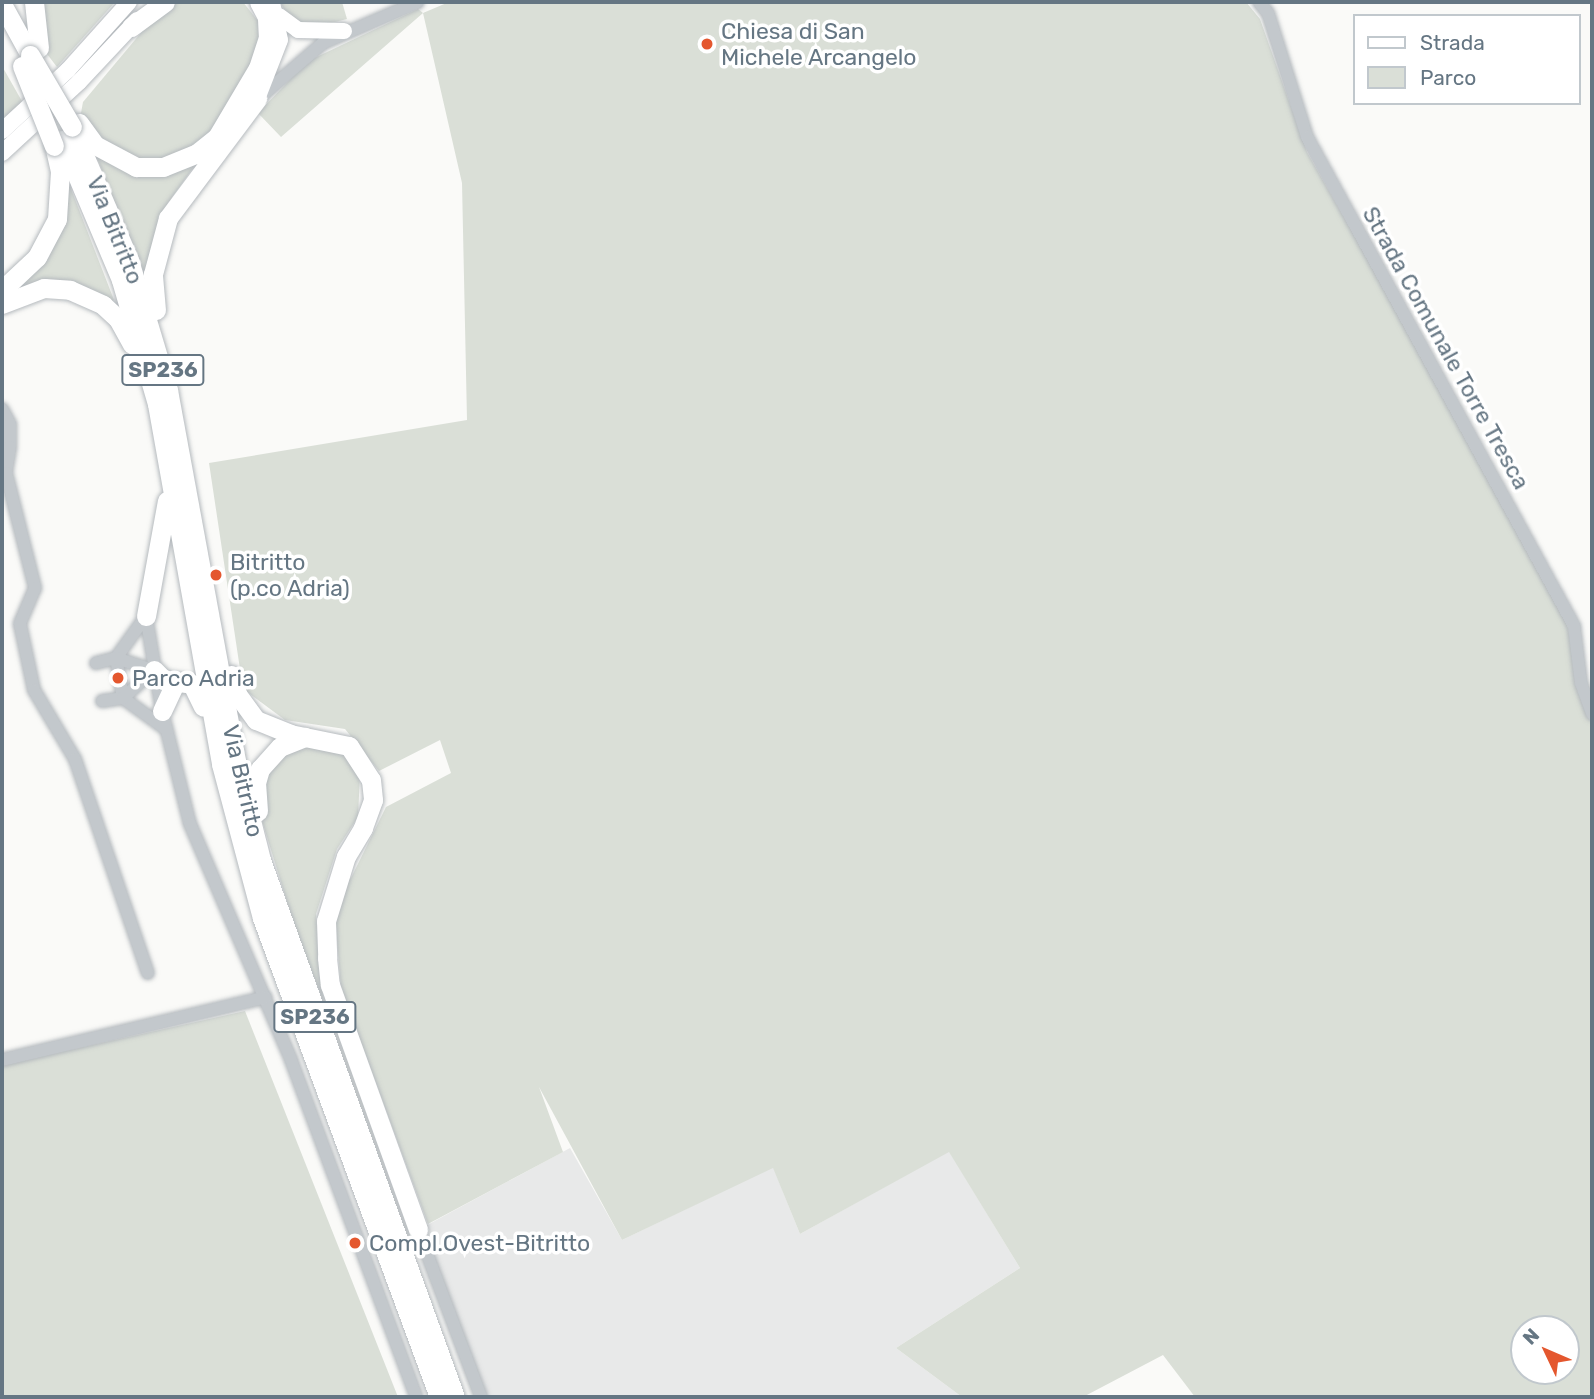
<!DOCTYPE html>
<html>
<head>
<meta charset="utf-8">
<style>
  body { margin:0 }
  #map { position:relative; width:1594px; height:1399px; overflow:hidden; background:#fafaf8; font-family:Rubik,sans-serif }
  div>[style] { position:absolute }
  .built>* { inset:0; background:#e8e9e9 }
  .green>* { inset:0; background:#dadfd7 }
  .roads { filter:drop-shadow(0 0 2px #b5babe) drop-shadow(0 0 2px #b5babe) }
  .minor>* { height:12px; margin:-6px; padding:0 6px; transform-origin:6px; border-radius:6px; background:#c3c8cc }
  .major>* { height:16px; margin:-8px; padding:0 8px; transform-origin:8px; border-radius:8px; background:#fff }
  .highway>* { height:19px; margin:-9.5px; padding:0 9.5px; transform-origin:9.5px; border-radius:9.5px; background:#fff }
  .bridges { filter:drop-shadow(0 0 2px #b4b9bd) drop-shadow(0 0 2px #b4b9bd) }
  .highway-bridge>* { height:19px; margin:-9.5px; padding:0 9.5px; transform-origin:9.5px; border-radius:9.5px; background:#fff }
  .dots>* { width:19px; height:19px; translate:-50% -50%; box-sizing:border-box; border:4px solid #fff; border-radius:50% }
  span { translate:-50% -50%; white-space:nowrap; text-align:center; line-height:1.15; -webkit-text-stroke:7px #fff; paint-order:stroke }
  .shield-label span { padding:2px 5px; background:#fff; border:2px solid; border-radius:5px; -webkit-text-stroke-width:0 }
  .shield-label { font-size:21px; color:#657683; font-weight:700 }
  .poi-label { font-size:23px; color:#657683 }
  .left { translate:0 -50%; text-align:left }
  .street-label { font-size:23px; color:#657683 }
  .frame { position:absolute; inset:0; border:4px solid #657683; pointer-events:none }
  .legend { position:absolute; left:1353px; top:14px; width:228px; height:91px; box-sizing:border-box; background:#fff; border:2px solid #c1c8cd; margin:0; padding:9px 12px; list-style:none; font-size:21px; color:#657683 }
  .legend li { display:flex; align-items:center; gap:14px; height:35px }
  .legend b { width:35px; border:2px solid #c1c8cd }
  .north { position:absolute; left:1510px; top:1315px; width:70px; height:70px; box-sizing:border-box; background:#fff; border:2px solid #c1c8cd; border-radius:50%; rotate:314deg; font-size:19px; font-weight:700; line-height:28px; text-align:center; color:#657683 }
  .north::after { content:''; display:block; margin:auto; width:24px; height:32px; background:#e4572e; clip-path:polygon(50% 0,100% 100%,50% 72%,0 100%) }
</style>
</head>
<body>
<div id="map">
  <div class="built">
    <div style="clip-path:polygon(570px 1148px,622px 1240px,773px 1167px,800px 1234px,949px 1151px,1020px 1268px,896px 1348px,962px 1397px,481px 1397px,418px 1230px)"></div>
  </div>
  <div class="green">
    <div style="clip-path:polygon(38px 2px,115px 2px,57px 67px,37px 41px)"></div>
    <div style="clip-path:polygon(243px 2px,258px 21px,259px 50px,214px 128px,183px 155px,146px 162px,111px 149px,86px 123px,81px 113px,83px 102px,155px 16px,176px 2px)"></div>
    <div style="clip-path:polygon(280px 2px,342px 2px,347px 19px,311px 28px,288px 16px)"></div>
    <div style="clip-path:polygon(evenodd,449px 2px,1246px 2px,1260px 19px,1307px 152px,1562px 604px,1592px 729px,1592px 1397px,1195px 1397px,1163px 1355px,1083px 1397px,962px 1397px,896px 1348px,1020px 1268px,949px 1152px,800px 1234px,773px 1168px,622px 1240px,539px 1087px,563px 1152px,428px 1224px,341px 988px,335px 915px,338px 888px,351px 878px,386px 807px,451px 773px,440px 740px,379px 771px,345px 729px,285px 720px,243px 689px,209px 463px,467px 420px,462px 183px,423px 13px,281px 137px,258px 113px,308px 61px,418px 9px,423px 13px,449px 2px,1524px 1329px,1566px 1329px,1566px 1371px,1524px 1371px,1524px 1329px)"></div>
    <div style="clip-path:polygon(2px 66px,23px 103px,2px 120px)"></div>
    <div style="clip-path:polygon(94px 150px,114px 163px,195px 165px,168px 203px,144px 277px)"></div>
    <div style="clip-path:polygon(66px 176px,114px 300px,108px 303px,92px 292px,2px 295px,23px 278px)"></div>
    <div style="clip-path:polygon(295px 740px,343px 751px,360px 774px,358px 817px,337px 849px,316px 914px,323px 1000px,297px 934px,255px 798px,268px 757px)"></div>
    <div style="clip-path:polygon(245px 1011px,398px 1397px,2px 1397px,2px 1065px)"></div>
  </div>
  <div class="roads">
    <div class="minor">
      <div style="left:1259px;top:2px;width:14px;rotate:51deg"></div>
      <div style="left:1268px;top:13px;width:130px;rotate:72.5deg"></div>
      <div style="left:1307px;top:137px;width:557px;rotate:61.36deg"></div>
      <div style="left:1574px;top:626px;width:57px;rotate:83deg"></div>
      <div style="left:1581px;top:683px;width:33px;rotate:70deg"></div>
      <div style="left:258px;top:99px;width:86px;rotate:-40.7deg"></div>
      <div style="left:323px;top:43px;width:103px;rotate:-23.3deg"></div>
      <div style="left:2px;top:409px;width:17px;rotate:62deg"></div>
      <div style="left:10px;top:424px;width:23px;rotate:90deg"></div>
      <div style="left:10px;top:447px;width:26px;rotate:99deg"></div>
      <div style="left:6px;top:473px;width:4px;rotate:166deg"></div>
      <div style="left:6px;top:473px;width:119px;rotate:75.8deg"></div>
      <div style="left:35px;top:588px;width:39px;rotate:113deg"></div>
      <div style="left:20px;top:624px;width:67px;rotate:78deg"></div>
      <div style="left:34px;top:690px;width:80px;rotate:59.3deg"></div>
      <div style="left:75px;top:759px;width:226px;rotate:71.2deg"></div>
      <div style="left:146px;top:616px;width:96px;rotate:80.4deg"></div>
      <div style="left:162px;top:711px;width:116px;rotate:76.1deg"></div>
      <div style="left:190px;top:824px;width:257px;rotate:66.8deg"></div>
      <div style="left:291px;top:1060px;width:359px;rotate:69.6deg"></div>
      <div style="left:116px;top:658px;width:52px;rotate:-54.5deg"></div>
      <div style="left:116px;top:658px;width:41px;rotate:80.1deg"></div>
      <div style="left:96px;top:663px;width:21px;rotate:-14deg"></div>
      <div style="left:116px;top:658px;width:40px;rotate:18deg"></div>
      <div style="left:123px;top:698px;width:54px;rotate:36deg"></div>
      <div style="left:102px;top:701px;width:21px;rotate:-8deg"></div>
      <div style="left:123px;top:698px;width:42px;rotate:-42.1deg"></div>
      <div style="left:2px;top:1060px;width:271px;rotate:-13.4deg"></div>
      <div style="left:418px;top:1230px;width:178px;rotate:69.3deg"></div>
    </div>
    <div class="major">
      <div style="left:279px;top:16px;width:24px;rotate:36deg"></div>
      <div style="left:298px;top:30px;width:46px;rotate:1.2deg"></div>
      <div style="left:257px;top:99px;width:63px;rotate:-68.7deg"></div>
      <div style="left:280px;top:40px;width:39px;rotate:-102deg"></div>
      <div style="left:2px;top:131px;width:90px;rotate:-42.7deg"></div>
      <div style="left:68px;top:70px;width:91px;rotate:-48.1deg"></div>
      <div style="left:2px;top:153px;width:105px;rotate:-42.7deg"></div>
      <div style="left:79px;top:82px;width:85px;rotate:-46.9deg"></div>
    </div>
    <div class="highway">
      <div style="left:34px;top:2px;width:46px;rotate:83.8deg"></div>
      <div style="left:2px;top:4px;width:58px;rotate:61.2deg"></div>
      <div style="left:131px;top:27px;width:42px;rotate:-36.3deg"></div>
      <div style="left:79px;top:123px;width:27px;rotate:54deg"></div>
      <div style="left:95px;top:145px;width:47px;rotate:28.2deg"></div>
      <div style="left:136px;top:167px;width:27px"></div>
      <div style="left:163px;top:167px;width:35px;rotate:-22deg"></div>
      <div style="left:196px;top:154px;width:27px;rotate:-39deg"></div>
      <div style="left:217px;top:137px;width:80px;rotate:-59.3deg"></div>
      <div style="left:258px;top:68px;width:32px;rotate:-72deg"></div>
      <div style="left:268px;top:38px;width:21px;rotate:-93deg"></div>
      <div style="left:267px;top:17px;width:17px;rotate:-118deg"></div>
      <div style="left:72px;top:127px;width:145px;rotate:66.8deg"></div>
      <div style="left:129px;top:260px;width:136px;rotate:73.3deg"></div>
      <div style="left:168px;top:390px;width:377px;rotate:79.6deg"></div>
      <div style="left:236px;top:761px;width:102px;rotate:75.8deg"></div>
      <div style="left:261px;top:860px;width:571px;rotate:70.14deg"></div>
      <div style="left:62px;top:140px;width:152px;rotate:67.1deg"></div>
      <div style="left:121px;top:280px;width:129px;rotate:73.8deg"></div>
      <div style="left:157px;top:404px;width:366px;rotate:79.9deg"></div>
      <div style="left:221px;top:764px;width:159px;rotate:75.1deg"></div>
      <div style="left:262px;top:918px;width:511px;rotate:69.72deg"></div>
      <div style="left:2px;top:290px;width:48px;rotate:-43.3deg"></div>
      <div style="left:37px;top:257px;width:43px;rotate:-62.2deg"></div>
      <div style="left:57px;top:219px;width:48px;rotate:-86.4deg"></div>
      <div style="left:60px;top:171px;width:26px;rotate:-103deg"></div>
      <div style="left:2px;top:304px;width:45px;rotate:-20.9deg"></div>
      <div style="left:44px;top:288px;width:26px;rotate:4deg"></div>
      <div style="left:70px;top:290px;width:36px;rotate:24deg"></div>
      <div style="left:103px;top:305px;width:21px;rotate:43deg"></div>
      <div style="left:118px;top:319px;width:29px;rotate:61deg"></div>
      <div style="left:156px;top:310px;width:36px;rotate:-95deg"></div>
      <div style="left:153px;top:274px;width:58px;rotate:-75deg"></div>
      <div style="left:168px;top:218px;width:149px;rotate:-53.2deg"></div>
      <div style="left:146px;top:616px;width:117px;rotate:-79.7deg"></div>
      <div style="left:154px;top:670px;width:14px;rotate:45deg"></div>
      <div style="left:164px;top:680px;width:28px;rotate:8deg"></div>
      <div style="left:192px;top:684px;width:25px;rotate:64deg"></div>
      <div style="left:231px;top:675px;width:20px;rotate:72deg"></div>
      <div style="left:237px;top:694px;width:32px;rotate:54deg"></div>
      <div style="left:256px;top:720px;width:37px;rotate:22deg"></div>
      <div style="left:290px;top:734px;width:60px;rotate:11.5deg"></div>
      <div style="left:349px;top:746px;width:40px;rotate:57.1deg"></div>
      <div style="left:371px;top:780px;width:20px;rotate:84deg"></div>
      <div style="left:373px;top:800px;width:30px;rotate:110deg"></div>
      <div style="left:363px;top:828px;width:33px;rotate:121deg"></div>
      <div style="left:346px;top:856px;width:68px;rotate:107.1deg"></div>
      <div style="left:326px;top:921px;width:37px;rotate:88deg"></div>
      <div style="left:327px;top:958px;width:27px;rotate:84deg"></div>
      <div style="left:330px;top:985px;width:260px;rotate:70.2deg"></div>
      <div style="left:162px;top:711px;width:31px;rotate:-65deg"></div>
      <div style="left:258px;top:811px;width:28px;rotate:-94deg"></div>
      <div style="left:256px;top:783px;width:15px;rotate:-74deg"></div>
      <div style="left:260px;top:769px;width:30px;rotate:-48deg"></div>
      <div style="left:280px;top:747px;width:27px;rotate:-22deg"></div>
    </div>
  </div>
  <div class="bridges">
    <div class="highway-bridge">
      <div style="left:30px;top:55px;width:83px;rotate:59.7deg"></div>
      <div style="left:22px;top:66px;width:86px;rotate:68.2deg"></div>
    </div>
  </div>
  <div class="dots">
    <div style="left:707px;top:44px;background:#e4572e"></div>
    <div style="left:216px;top:575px;background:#e4572e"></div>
    <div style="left:118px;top:678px;background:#e4572e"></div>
    <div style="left:355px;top:1243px;background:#e4572e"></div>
  </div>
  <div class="shield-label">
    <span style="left:163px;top:370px">SP236</span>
    <span style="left:315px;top:1017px">SP236</span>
  </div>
  <div class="poi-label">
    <span class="left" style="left:721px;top:44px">Chiesa di San<br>Michele Arcangelo</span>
    <span class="left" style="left:230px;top:575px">Bitritto<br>(p.co Adria)</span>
    <span class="left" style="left:132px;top:678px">Parco Adria</span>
    <span class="left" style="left:369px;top:1243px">Compl.Ovest-Bitritto</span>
  </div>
  <div class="street-label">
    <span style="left:115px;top:230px;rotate:68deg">Via Bitritto</span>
    <span style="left:1446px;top:348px;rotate:61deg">Strada Comunale Torre Tresca</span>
    <span style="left:243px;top:781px;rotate:77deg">Via Bitritto</span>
  </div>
  <div class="frame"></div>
  <ul class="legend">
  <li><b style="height:9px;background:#fff"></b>Strada</li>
  <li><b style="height:19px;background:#dadfd7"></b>Parco</li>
  </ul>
  <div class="north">N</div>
</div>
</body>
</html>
